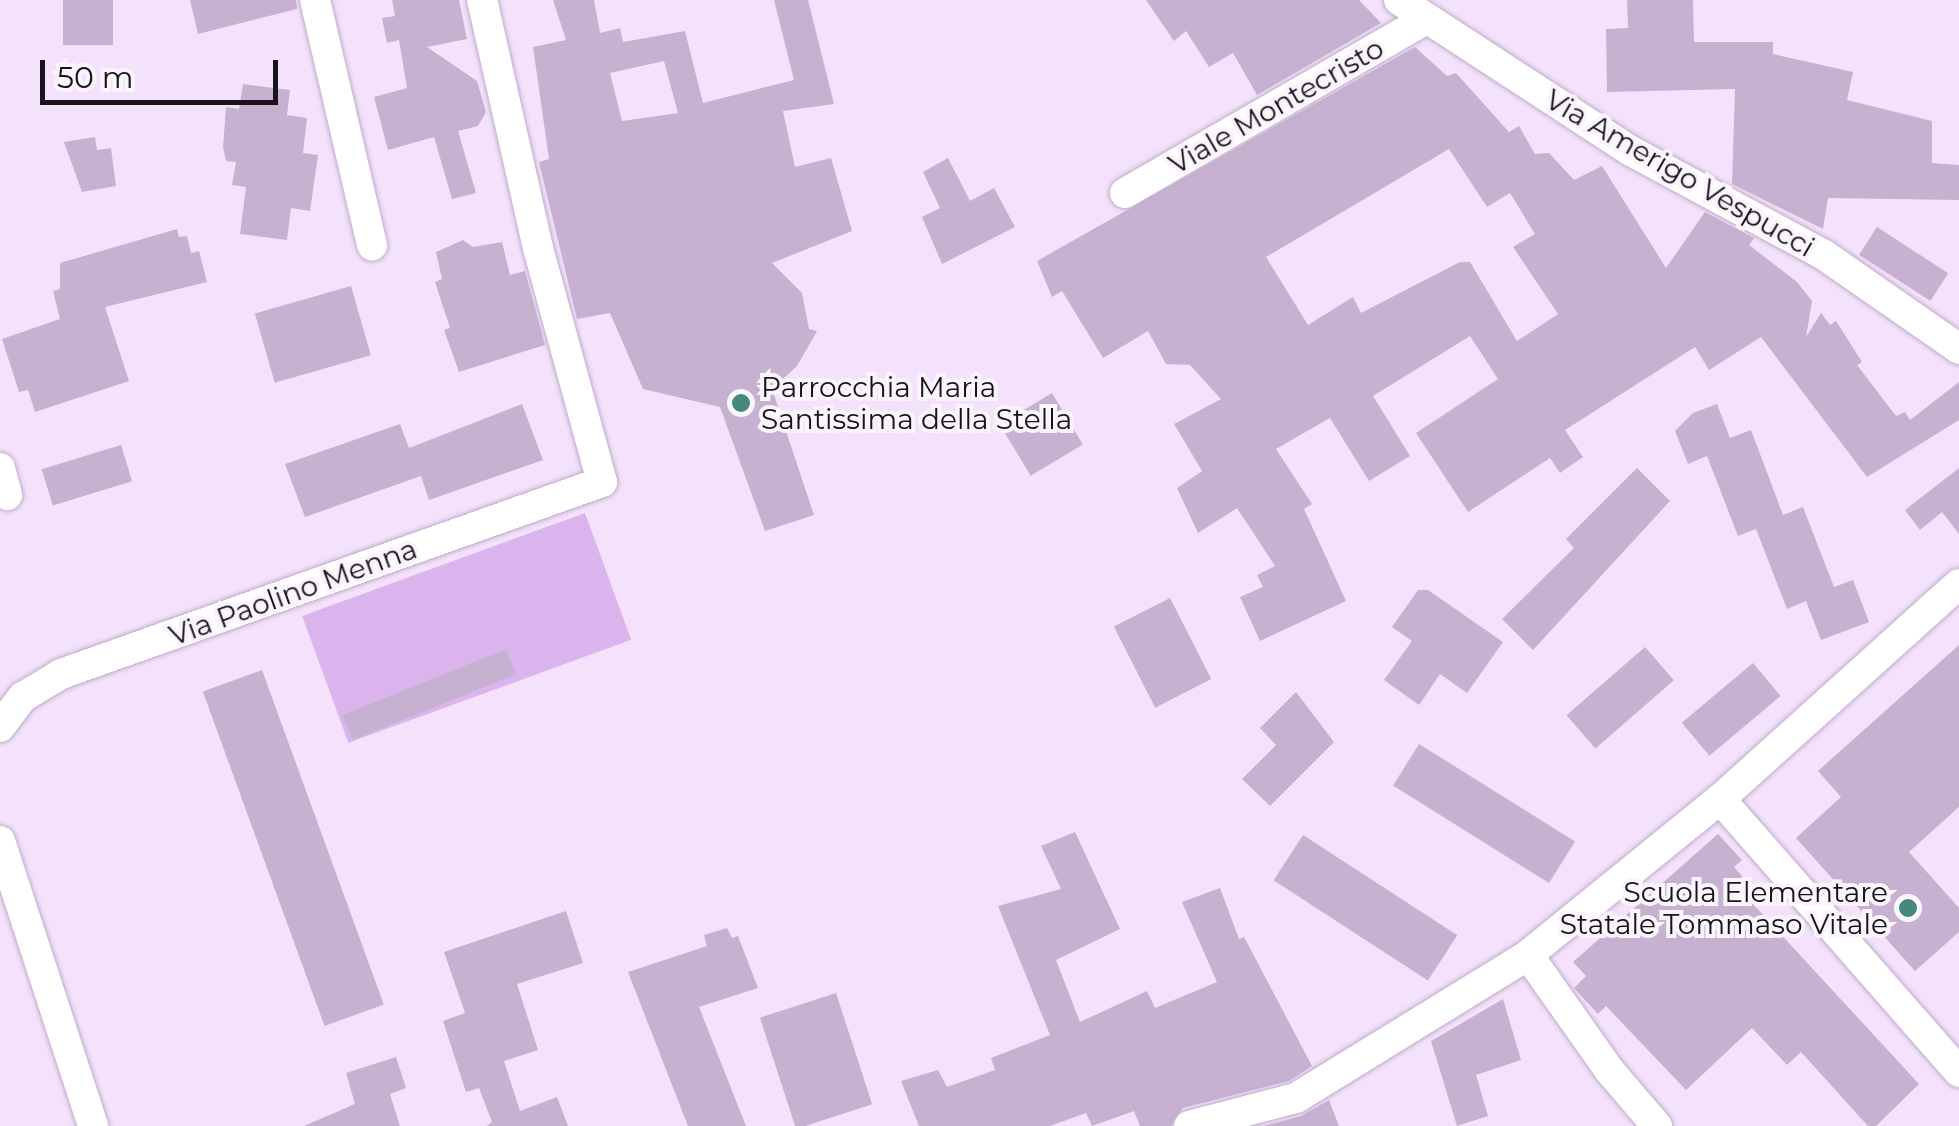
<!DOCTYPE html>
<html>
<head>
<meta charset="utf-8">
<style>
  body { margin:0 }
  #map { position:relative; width:1959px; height:1126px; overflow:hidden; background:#f4e2fc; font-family:Montserrat,sans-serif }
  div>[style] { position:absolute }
  .green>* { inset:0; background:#dbb4ed; transform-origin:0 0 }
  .building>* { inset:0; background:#c6b1d0; transform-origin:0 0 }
  .roads { filter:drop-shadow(0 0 2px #c0acca) drop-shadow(0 0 2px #c0acca) }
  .street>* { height:30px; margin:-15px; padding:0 15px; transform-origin:15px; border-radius:15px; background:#fff }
  .dots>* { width:28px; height:28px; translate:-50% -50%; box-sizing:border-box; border:5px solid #f9f5fb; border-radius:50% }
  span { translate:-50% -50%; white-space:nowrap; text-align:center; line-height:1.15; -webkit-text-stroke:8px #f9f5fb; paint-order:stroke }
  .street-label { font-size:28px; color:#19121d }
  .poi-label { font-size:28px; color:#19121d }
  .left { translate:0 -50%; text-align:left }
  .right { translate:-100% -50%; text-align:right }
  .scale { position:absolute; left:40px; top:60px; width:238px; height:45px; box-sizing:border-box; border:5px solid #19121d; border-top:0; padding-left:12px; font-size:30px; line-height:35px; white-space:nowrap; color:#19121d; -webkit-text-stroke:8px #f9f5fb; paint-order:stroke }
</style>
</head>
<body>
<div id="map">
  <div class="green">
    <div style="left:585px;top:513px;width:135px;height:301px;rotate:70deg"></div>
  </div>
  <div class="building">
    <div style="left:63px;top:0;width:50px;height:45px"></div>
    <div style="clip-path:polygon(190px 0,296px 0,297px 9px,198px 34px)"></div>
    <div style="clip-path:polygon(392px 0,459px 0,467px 39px,427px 47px,477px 81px,486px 112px,478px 126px,458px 131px,476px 193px,452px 199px,434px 137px,388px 150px,374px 97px,407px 88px,399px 40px,387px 43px,382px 18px,395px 16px)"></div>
    <div style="clip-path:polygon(evenodd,553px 0,594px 0,600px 33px,620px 28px,623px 42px,685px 31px,703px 103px,794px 80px,774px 0,808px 0,834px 104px,783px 111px,795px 167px,831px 158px,852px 231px,772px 263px,802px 293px,809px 329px,817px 331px,797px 366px,772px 389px,814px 515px,765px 531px,720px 407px,643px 389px,610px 313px,577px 319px,539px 162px,549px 159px,533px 47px,566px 40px,553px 0,664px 61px,678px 113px,622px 121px,610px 73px,664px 61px)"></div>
    <div style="clip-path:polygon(1146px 0,1359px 0,1381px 23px,1257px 95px,1233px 53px,1209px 67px,1186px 31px,1174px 41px)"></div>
    <div style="clip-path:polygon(1627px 0,1693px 0,1694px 42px,1773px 42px,1773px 54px,1853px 72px,1847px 100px,1932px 121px,1932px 163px,1959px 165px,1959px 200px,1828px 198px,1823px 229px,1732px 184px,1735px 89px,1607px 92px,1606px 29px,1628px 28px)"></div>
    <div style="clip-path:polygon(evenodd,1415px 47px,1447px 76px,1456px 73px,1509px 132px,1519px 126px,1535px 154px,1549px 153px,1574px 180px,1602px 166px,1666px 268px,1705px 212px,1754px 238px,1749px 245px,1797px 282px,1812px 301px,1806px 337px,1821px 313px,1830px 325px,1836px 321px,1862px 362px,1857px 365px,1896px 416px,1905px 412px,1910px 420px,1959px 382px,1959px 420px,1867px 477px,1761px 337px,1709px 370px,1695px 347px,1565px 430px,1583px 457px,1560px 473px,1550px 458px,1468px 512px,1416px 433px,1498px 379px,1470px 336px,1373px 396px,1410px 456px,1369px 481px,1330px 418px,1276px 449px,1312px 504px,1304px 509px,1346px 601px,1260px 641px,1240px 597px,1263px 587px,1257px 575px,1275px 566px,1237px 508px,1198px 533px,1177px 488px,1202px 471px,1174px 424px,1221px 399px,1190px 365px,1166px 364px,1148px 331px,1103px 358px,1062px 291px,1052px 297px,1037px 261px,1415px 47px,1449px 149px,1487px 207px,1510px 193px,1535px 234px,1513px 247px,1558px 314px,1517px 341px,1470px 262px,1460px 262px,1361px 313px,1353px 297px,1308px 325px,1266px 257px,1449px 149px)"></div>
    <div style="clip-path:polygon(243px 84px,290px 90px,287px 115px,307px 118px,303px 153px,318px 155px,310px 211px,291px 208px,287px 240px,240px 234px,246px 187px,232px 185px,236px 162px,226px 161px,223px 147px,226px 107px,239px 109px)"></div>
    <div style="clip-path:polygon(95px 137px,97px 150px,111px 148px,116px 186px,82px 192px,64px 142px)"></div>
    <div style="clip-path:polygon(948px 158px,970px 201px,994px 188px,1015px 227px,942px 264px,922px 217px,940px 208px,923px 172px)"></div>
    <div style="left:1877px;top:227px;width:85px;height:33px;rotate:33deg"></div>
    <div style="clip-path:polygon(177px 229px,179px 237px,187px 236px,191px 253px,199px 251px,207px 282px,105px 307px,129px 381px,35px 412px,28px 390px,19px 392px,2px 339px,60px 319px,53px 291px,60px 289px,60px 263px)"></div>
    <div style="clip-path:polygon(463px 240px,473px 247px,502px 242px,510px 275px,525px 271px,545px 345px,459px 372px,444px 330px,450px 328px,435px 282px,442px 279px,436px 252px)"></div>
    <div style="left:351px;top:286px;width:72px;height:100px;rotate:74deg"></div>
    <div style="left:1052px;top:393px;width:60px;height:61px;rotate:59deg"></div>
    <div style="clip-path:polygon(522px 404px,543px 460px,429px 500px,421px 476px,305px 517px,285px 464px,400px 424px,409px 448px)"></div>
    <div style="clip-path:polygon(1717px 404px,1730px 438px,1751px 430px,1783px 515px,1803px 507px,1834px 587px,1853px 580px,1869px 622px,1821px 640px,1806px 601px,1787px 609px,1756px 529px,1738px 536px,1707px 456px,1688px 464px,1675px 431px,1693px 413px)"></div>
    <div style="left:121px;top:445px;width:38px;height:83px;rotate:73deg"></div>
    <div style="clip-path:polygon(1637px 468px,1670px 501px,1533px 650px,1502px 619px,1574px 548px,1566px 539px)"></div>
    <div style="clip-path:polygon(1959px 468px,1959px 534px,1942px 512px,1920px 530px,1905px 510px)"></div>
    <div style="clip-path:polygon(1418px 590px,1428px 590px,1503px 642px,1467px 693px,1440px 674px,1419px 705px,1384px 680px,1412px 641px,1392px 627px)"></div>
    <div style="left:1170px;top:598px;width:91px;height:63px;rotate:63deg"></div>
    <div style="clip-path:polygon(1959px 645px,1959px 807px,1909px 852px,1959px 908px,1959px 932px,1915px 971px,1796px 838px,1841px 797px,1818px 771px)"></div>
    <div style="left:1645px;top:647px;width:44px;height:104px;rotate:49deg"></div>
    <div style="left:506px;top:649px;width:27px;height:176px;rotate:68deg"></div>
    <div style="left:1753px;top:663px;width:43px;height:93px;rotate:50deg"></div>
    <div style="left:262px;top:670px;width:356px;height:63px;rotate:70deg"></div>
    <div style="clip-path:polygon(1296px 692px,1334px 742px,1270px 806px,1242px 779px,1276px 745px,1260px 728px)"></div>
    <div style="left:1419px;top:744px;width:184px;height:49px;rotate:32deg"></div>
    <div style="clip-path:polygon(1075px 832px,1120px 929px,1056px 960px,1080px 1022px,1147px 991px,1155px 1008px,1217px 982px,1182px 902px,1220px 888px,1239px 939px,1244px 937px,1312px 1066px,1289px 1081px,1183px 1108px,1171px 1126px,1140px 1126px,1134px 1111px,1092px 1126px,1086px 1113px,1050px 1126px,919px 1126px,901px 1081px,938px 1070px,947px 1087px,995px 1070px,991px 1058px,1050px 1035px,998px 906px,1061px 889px,1041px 846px)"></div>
    <div style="clip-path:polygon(1718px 834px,1742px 860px,1734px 867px,1748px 883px,1740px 890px,1919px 1084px,1876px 1126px,1868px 1126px,1801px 1052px,1787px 1065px,1752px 1028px,1686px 1090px,1606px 1006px,1598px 1014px,1574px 988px,1586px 976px,1573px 962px)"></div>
    <div style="left:1303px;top:835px;width:184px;height:54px;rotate:33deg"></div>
    <div style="clip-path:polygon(566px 911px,583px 963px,517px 984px,538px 1050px,504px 1061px,520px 1111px,557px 1097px,568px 1126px,487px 1126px,492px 1122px,479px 1088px,466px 1092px,443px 1021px,465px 1013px,444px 952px)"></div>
    <div style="clip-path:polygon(727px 928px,732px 938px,738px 936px,758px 988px,699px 1007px,746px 1126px,688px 1126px,628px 972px,707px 946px,704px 935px)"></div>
    <div style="left:836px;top:993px;width:117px;height:80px;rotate:72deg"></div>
    <div style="clip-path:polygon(1503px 999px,1521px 1060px,1476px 1075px,1488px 1116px,1457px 1126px,1431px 1041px)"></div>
    <div style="clip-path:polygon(396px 1057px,406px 1088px,390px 1094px,400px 1126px,304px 1126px,355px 1104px,346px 1073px)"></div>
    <div style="clip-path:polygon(1329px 1100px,1339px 1126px,1263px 1126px,1301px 1116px)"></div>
  </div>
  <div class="roads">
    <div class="street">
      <div style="left:315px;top:0;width:252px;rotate:76.9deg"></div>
      <div style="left:1399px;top:0;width:277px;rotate:33.1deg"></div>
      <div style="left:1631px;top:151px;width:219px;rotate:28.3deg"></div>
      <div style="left:1824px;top:255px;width:165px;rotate:34.8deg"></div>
      <div style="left:1125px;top:193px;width:348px;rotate:-30deg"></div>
      <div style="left:0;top:468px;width:28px;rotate:75deg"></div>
      <div style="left:0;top:727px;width:38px;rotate:-53deg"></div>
      <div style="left:23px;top:697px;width:44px;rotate:-31.2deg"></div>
      <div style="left:61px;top:674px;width:574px;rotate:-19.54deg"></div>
      <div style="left:602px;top:482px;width:243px;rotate:-105.3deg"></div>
      <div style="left:538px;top:248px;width:254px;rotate:-102.7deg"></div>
      <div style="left:1720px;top:799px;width:363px;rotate:48.8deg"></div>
      <div style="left:0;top:841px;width:300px;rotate:71.9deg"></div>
      <div style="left:1528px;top:955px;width:141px;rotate:54.8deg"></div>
      <div style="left:1609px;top:1070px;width:74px;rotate:49.4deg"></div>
      <div style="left:1189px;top:1126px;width:111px;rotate:-14.7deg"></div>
      <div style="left:1296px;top:1098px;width:273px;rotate:-31.6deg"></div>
      <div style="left:1528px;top:955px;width:247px;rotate:-39.1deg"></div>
      <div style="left:1720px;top:799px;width:321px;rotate:-42deg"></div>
    </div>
  </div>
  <div class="dots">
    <div style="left:741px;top:403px;background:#44887c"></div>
    <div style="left:1908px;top:908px;background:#44887c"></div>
  </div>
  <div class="street-label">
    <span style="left:1276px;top:106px;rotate:-30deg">Viale Montecristo</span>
    <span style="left:1680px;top:173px;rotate:30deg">Via Amerigo Vespucci</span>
    <span style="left:293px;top:592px;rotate:-20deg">Via Paolino Menna</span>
  </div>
  <div class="poi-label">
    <span class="left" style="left:761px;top:403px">Parrocchia Maria<br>Santissima della Stella</span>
    <span class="right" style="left:1888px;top:908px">Scuola Elementare<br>Statale Tommaso Vitale</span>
  </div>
  <div class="scale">50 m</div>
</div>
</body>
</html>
